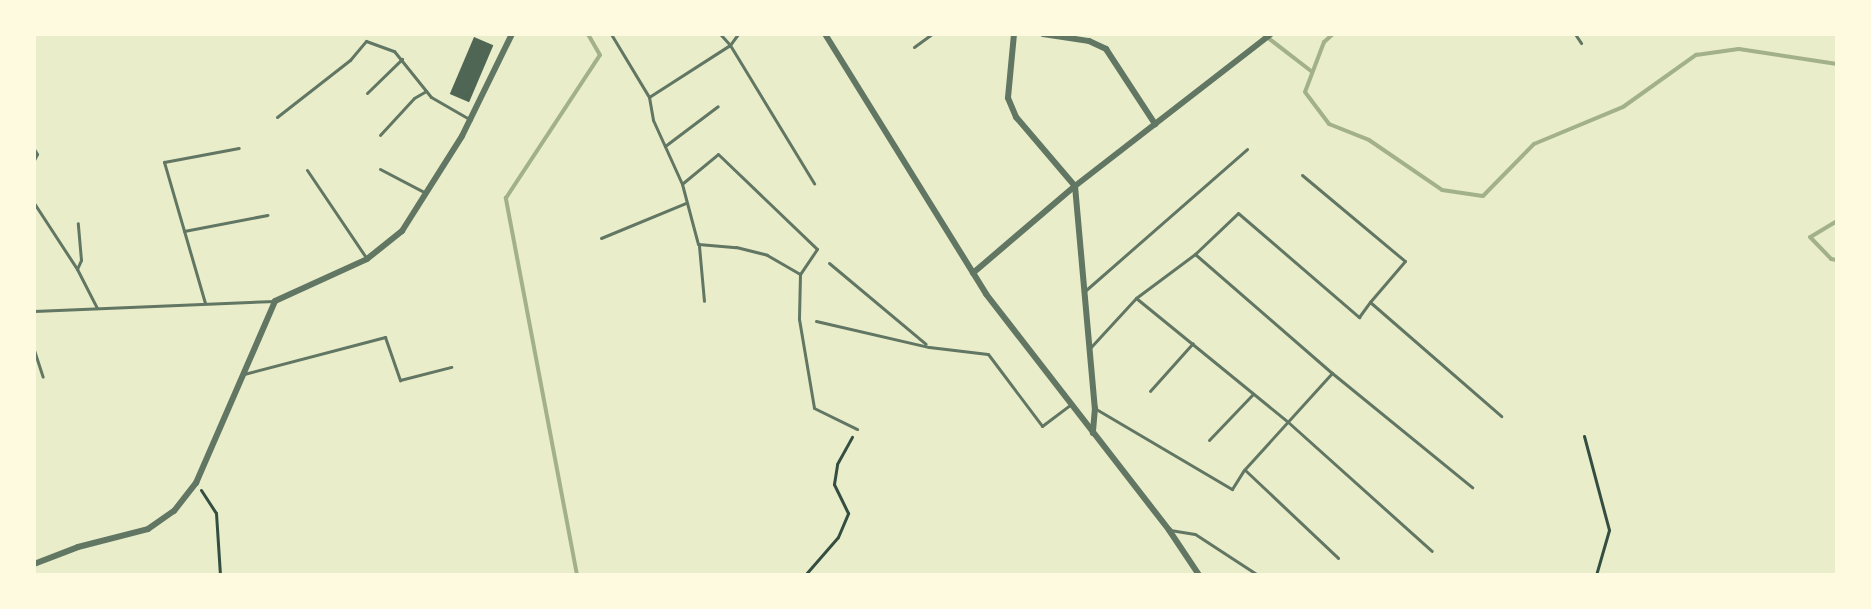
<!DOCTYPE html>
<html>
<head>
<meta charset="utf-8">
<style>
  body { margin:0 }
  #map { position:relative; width:1871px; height:609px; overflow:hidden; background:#e9edc9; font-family:"Source Serif 4",serif }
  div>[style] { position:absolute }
  .stream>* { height:4px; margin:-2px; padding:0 2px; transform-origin:2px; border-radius:2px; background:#a3b18a }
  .building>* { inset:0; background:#4f6655; transform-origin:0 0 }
  .path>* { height:3px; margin:-1.5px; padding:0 1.5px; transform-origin:1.5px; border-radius:1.5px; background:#344e41 }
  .service>* { height:3px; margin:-1.5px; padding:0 1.5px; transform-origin:1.5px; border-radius:1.5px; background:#617663 }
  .minor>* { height:6px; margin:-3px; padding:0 3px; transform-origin:3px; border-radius:3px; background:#617663 }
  span { translate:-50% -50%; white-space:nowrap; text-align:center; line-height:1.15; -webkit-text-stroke:8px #fefae0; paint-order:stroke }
  .frame { position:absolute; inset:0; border:36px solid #fefae0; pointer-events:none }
</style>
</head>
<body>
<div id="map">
  <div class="stream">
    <div style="left:1263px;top:34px;width:61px;rotate:37.6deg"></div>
    <div style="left:1333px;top:34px;width:12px;rotate:138deg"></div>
    <div style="left:1324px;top:42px;width:53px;rotate:110.8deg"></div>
    <div style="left:1305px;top:92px;width:40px;rotate:53deg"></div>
    <div style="left:1329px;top:124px;width:43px;rotate:21.8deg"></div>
    <div style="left:1369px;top:140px;width:88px;rotate:34.4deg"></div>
    <div style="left:1442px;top:190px;width:41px;rotate:8.3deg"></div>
    <div style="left:1483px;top:196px;width:73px;rotate:-45.6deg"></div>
    <div style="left:1534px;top:144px;width:96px;rotate:-22.6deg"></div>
    <div style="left:1623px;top:107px;width:90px;rotate:-35.5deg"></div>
    <div style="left:1696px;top:55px;width:43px;rotate:-7.9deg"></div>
    <div style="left:1739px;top:49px;width:99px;rotate:8.7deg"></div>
    <div style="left:1837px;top:221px;width:31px;rotate:149deg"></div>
    <div style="left:1810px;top:237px;width:30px;rotate:46deg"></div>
    <div style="left:1831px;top:259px;width:6px;rotate:9deg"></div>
    <div style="left:577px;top:575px;width:384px;rotate:-100.7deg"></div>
    <div style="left:506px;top:198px;width:171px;rotate:-56.7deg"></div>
    <div style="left:600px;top:55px;width:24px;rotate:-120deg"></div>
  </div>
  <div class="building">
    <div style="left:474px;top:37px;width:21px;height:62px;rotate:23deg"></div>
  </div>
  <div class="path">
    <div style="left:1584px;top:436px;width:97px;rotate:75.1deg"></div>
    <div style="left:1609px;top:530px;width:47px;rotate:106.1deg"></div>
    <div style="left:201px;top:490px;width:27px;rotate:57deg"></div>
    <div style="left:216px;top:513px;width:62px;rotate:86.3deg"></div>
    <div style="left:805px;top:575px;width:50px;rotate:-49deg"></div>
    <div style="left:838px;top:537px;width:26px;rotate:-67deg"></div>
    <div style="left:848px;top:513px;width:32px;rotate:-116deg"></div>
    <div style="left:834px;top:484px;width:20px;rotate:-81deg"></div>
    <div style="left:837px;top:464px;width:31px;rotate:-61deg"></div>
  </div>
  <div class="service">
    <div style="left:611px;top:34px;width:74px;rotate:58.9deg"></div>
    <div style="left:649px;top:97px;width:23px;rotate:80deg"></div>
    <div style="left:653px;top:120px;width:70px;rotate:65.6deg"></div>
    <div style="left:682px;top:184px;width:62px;rotate:75.1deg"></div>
    <div style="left:698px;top:244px;width:38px;rotate:5deg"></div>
    <div style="left:736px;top:247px;width:32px;rotate:14deg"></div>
    <div style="left:767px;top:255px;width:38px;rotate:30deg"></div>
    <div style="left:800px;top:274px;width:45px;rotate:91.3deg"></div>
    <div style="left:799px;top:319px;width:90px;rotate:80.4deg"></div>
    <div style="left:814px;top:408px;width:48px;rotate:26deg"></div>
    <div style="left:738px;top:34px;width:14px;rotate:126deg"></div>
    <div style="left:730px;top:45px;width:162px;rotate:58.7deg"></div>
    <div style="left:1575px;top:34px;width:11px;rotate:56deg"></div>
    <div style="left:914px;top:47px;width:22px;rotate:-36deg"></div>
    <div style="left:367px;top:93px;width:49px;rotate:-44.2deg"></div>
    <div style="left:649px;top:97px;width:96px;rotate:-32.7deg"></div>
    <div style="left:730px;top:45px;width:15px;rotate:-132deg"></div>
    <div style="left:277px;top:117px;width:93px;rotate:-38deg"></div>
    <div style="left:350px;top:60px;width:25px;rotate:-50deg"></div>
    <div style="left:366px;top:41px;width:30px;rotate:20deg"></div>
    <div style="left:394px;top:51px;width:59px;rotate:51.2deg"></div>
    <div style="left:431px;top:97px;width:46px;rotate:29.9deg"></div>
    <div style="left:380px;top:135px;width:50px;rotate:-47.4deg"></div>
    <div style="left:414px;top:98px;width:14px;rotate:-30deg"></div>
    <div style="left:665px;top:146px;width:66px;rotate:-37deg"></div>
    <div style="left:34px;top:149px;width:6px;rotate:59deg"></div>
    <div style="left:37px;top:154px;width:7px;rotate:117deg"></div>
    <div style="left:380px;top:169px;width:52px;rotate:27.6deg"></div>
    <div style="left:307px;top:170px;width:107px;rotate:56deg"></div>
    <div style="left:1302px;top:175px;width:134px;rotate:39.9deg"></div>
    <div style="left:1405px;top:261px;width:54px;rotate:130.5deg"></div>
    <div style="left:683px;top:183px;width:45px;rotate:-39.6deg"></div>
    <div style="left:718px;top:154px;width:137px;rotate:43.8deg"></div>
    <div style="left:817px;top:249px;width:30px;rotate:124deg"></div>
    <div style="left:34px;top:203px;width:79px;rotate:56.9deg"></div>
    <div style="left:77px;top:269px;width:44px;rotate:62.9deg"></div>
    <div style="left:184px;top:231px;width:85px;rotate:-10.9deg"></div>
    <div style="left:601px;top:238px;width:92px;rotate:-22.4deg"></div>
    <div style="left:699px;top:246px;width:55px;rotate:84.8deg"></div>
    <div style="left:1195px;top:254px;width:59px;rotate:-43.6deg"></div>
    <div style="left:1238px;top:213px;width:160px;rotate:40.7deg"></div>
    <div style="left:1359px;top:317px;width:19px;rotate:-54deg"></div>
    <div style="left:1370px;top:302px;width:174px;rotate:41deg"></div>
    <div style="left:829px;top:263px;width:126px;rotate:39.9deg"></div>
    <div style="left:77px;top:269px;width:10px;rotate:-66deg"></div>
    <div style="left:81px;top:260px;width:37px;rotate:-95deg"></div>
    <div style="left:1086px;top:290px;width:214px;rotate:-41.2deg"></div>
    <div style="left:1136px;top:298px;width:196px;rotate:39.2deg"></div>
    <div style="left:1288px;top:422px;width:193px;rotate:41.9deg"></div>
    <div style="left:205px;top:303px;width:147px;rotate:-106.2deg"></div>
    <div style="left:164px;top:162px;width:76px;rotate:-10.6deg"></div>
    <div style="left:34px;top:311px;width:241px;rotate:-2.4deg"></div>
    <div style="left:816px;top:321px;width:116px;rotate:13deg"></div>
    <div style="left:929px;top:347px;width:59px;rotate:6.8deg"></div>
    <div style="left:988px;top:354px;width:90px;rotate:53.1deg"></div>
    <div style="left:1042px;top:426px;width:36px;rotate:-37deg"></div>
    <div style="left:1090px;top:348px;width:68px;rotate:-47.4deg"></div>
    <div style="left:1136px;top:298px;width:74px;rotate:-36.7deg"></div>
    <div style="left:1195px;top:254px;width:181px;rotate:41deg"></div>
    <div style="left:34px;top:350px;width:28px;rotate:72deg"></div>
    <div style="left:244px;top:374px;width:146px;rotate:-14.7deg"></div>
    <div style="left:385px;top:337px;width:46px;rotate:70.8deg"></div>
    <div style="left:400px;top:380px;width:53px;rotate:-14.3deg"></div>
    <div style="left:1150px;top:391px;width:64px;rotate:-48.1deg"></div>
    <div style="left:1096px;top:409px;width:158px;rotate:30.5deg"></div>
    <div style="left:1232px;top:489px;width:22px;rotate:-58deg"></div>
    <div style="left:1244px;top:470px;width:131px;rotate:-47.8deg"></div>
    <div style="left:1332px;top:373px;width:181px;rotate:39.2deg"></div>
    <div style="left:1209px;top:440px;width:64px;rotate:-46.3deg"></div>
    <div style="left:1245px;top:470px;width:128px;rotate:43.4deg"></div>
    <div style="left:1170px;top:530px;width:25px;rotate:9deg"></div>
    <div style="left:1195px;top:534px;width:75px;rotate:33.1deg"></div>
  </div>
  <div class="minor">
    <div style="left:825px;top:34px;width:306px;rotate:58.2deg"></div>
    <div style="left:986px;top:294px;width:299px;rotate:52.2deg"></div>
    <div style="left:1169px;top:530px;width:54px;rotate:56.3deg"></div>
    <div style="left:1014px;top:34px;width:64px;rotate:95.4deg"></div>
    <div style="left:1008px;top:98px;width:21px;rotate:67deg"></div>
    <div style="left:1016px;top:117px;width:91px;rotate:49.5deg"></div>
    <div style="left:1075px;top:186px;width:223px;rotate:84.9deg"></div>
    <div style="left:1095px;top:408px;width:25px;rotate:95deg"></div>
    <div style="left:1043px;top:34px;width:47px;rotate:8.7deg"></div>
    <div style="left:1089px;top:41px;width:19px;rotate:25deg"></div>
    <div style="left:1106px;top:49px;width:90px;rotate:56.8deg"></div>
    <div style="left:973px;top:273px;width:134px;rotate:-40.5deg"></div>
    <div style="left:1075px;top:186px;width:248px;rotate:-37.8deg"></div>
    <div style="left:34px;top:564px;width:47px;rotate:-21.1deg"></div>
    <div style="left:78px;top:547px;width:72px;rotate:-14.4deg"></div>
    <div style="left:148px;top:529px;width:32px;rotate:-35deg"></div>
    <div style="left:174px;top:511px;width:36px;rotate:-52deg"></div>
    <div style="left:196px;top:483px;width:198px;rotate:-66.5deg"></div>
    <div style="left:275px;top:301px;width:101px;rotate:-24.5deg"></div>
    <div style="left:367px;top:259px;width:45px;rotate:-38.7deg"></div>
    <div style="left:402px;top:231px;width:112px;rotate:-57.7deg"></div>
    <div style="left:462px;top:136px;width:114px;rotate:-63.9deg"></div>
  </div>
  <div class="frame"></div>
</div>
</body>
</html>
